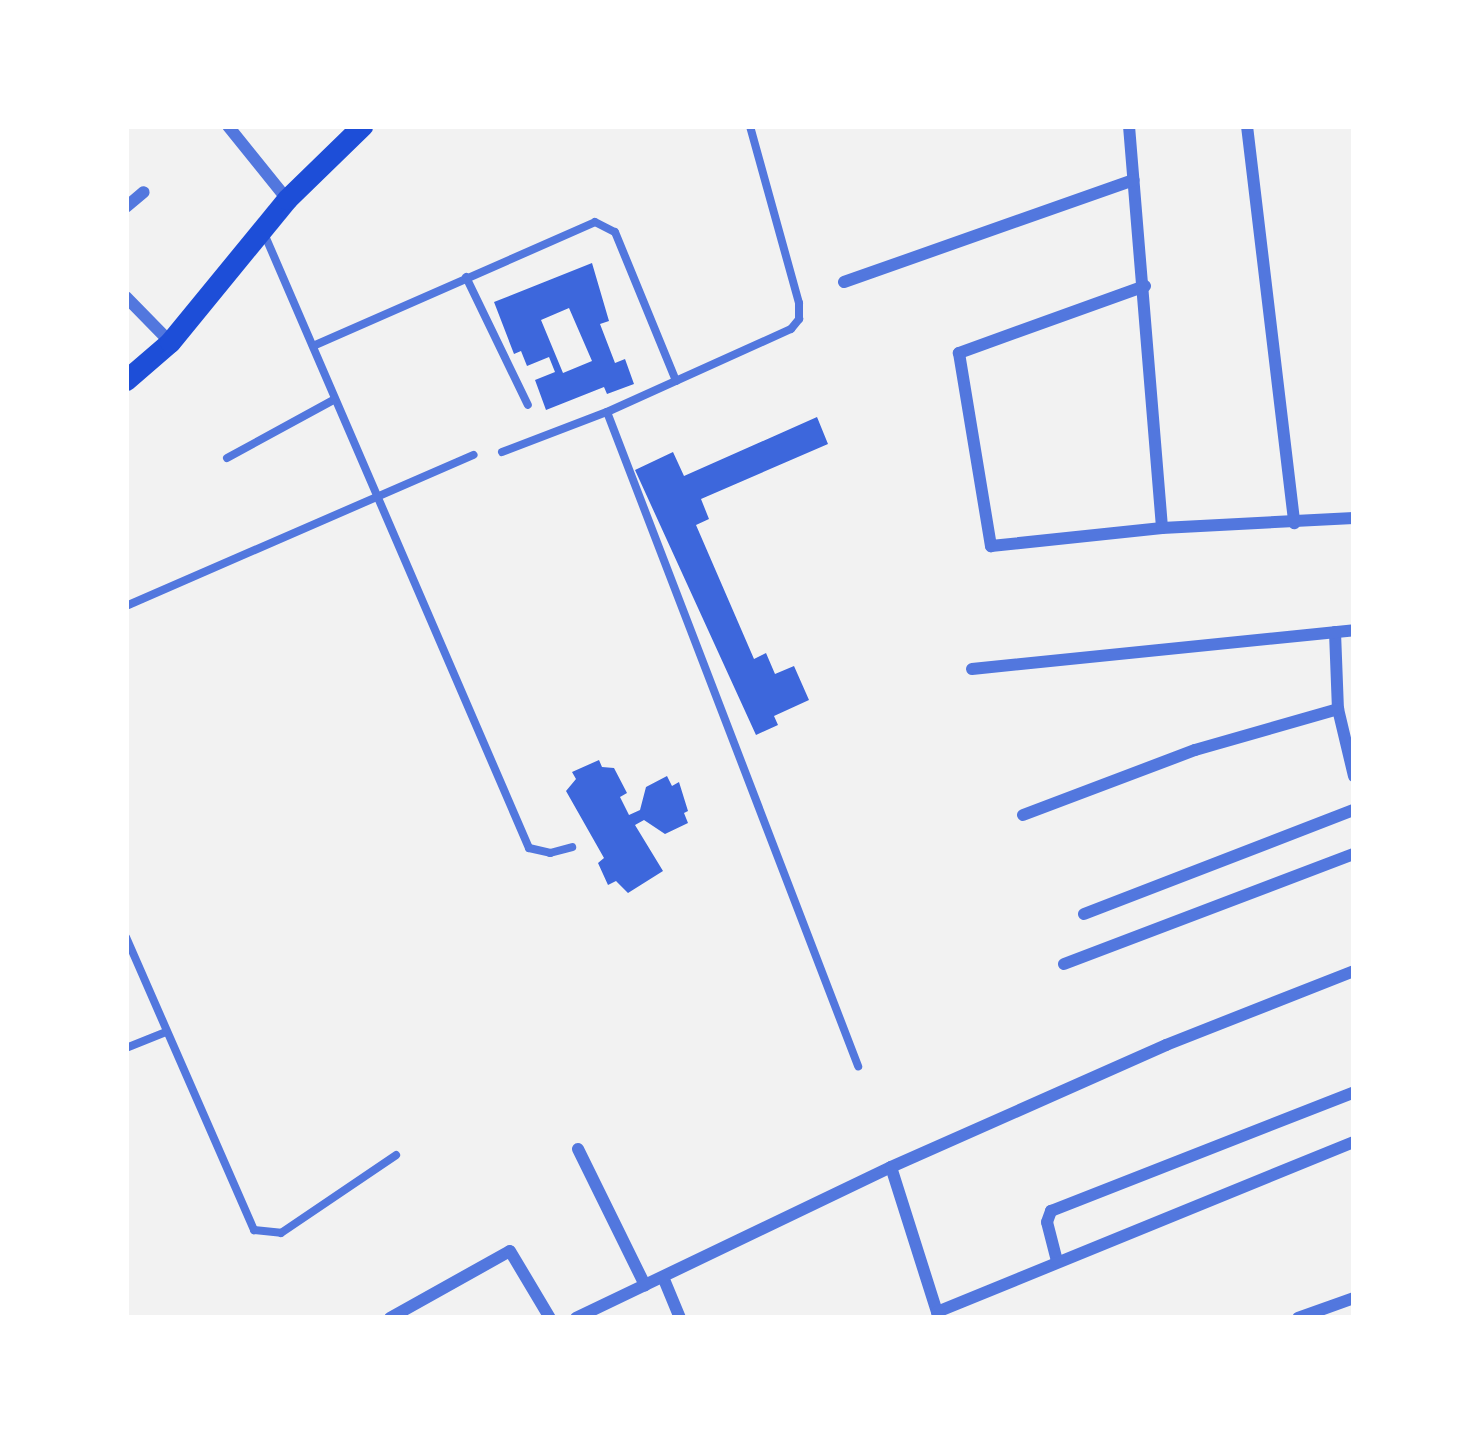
<!DOCTYPE html>
<html>
<head>
<meta charset="utf-8">
<style>
  body { margin:0 }
  #map { position:relative; width:1480px; height:1444px; overflow:hidden; background:#f2f2f2; font-family:"Fira Sans",sans-serif }
  div>[style] { position:absolute }
  .building>* { inset:0; background:#3d67dc }
  .service>* { height:8px; margin:-4px; padding:0 4px; transform-origin:4px; border-radius:4px; background:#5277de }
  .minor>* { height:12px; margin:-6px; padding:0 6px; transform-origin:6px; border-radius:6px; background:#5277de }
  .secondary>* { height:21px; margin:-10.5px; padding:0 10.5px; transform-origin:10.5px; border-radius:10.5px; background:#1d4ed8 }
  span { translate:-50% -50%; white-space:nowrap; text-align:center; line-height:1.15; -webkit-text-stroke:9px #fff; paint-order:stroke }
  .frame { position:absolute; inset:0; border:129px solid #fff; pointer-events:none }
</style>
</head>
<body>
<div id="map">
  <div class="building">
    <div style="clip-path:polygon(evenodd,592px 263px,609px 321px,600px 324px,615px 363px,625px 359px,634px 384px,607px 394px,604px 387px,546px 410px,535px 380px,555px 372px,549px 357px,527px 366px,521px 351px,514px 354px,494px 302px,592px 263px,569px 308px,592px 361px,563px 373px,541px 320px,569px 308px)"></div>
    <div style="clip-path:polygon(817px 417px,828px 444px,701px 499px,709px 519px,696px 525px,754px 659px,766px 653px,775px 674px,794px 666px,809px 700px,774px 716px,778px 725px,756px 735px,635px 470px,673px 452px,684px 476px)"></div>
    <div style="clip-path:polygon(599px 760px,602px 767px,614px 768px,627px 793px,620px 797px,629px 815px,640px 810px,646px 787px,667px 776px,672px 786px,679px 782px,688px 811px,684px 813px,688px 823px,665px 834px,644px 820px,635px 825px,663px 871px,628px 893px,616px 881px,608px 885px,598px 863px,604px 858px,566px 791px,576px 779px,572px 772px)"></div>
  </div>
  <div class="service">
    <div style="left:263px;top:231px;width:672px;rotate:66.68deg"></div>
    <div style="left:529px;top:848px;width:22px;rotate:13deg"></div>
    <div style="left:550px;top:853px;width:23px;rotate:-15deg"></div>
    <div style="left:466px;top:277px;width:142px;rotate:64.2deg"></div>
    <div style="left:313px;top:346px;width:308px;rotate:-23.7deg"></div>
    <div style="left:595px;top:222px;width:22px;rotate:27deg"></div>
    <div style="left:615px;top:232px;width:161px;rotate:67.7deg"></div>
    <div style="left:607px;top:412px;width:701px;rotate:69deg"></div>
    <div style="left:502px;top:452px;width:112px;rotate:-20.9deg"></div>
    <div style="left:607px;top:412px;width:202px;rotate:-24.3deg"></div>
    <div style="left:791px;top:329px;width:13px;rotate:-51deg"></div>
    <div style="left:799px;top:319px;width:16px;rotate:-90deg"></div>
    <div style="left:799px;top:303px;width:184px;rotate:-105.5deg"></div>
    <div style="left:227px;top:458px;width:123px;rotate:-28.6deg"></div>
    <div style="left:126px;top:606px;width:379px;rotate:-23.5deg"></div>
    <div style="left:126px;top:937px;width:320px;rotate:66.4deg"></div>
    <div style="left:254px;top:1230px;width:27px;rotate:6deg"></div>
    <div style="left:281px;top:1233px;width:139px;rotate:-34.1deg"></div>
    <div style="left:126px;top:1048px;width:43px;rotate:-21.8deg"></div>
  </div>
  <div class="minor">
    <div style="left:228px;top:126px;width:94px;rotate:51.1deg"></div>
    <div style="left:1129px;top:126px;width:403px;rotate:85.3deg"></div>
    <div style="left:1247px;top:126px;width:400px;rotate:83.2deg"></div>
    <div style="left:126px;top:207px;width:23px;rotate:-40deg"></div>
    <div style="left:844px;top:282px;width:307px;rotate:-19.4deg"></div>
    <div style="left:1145px;top:286px;width:198px;rotate:160.2deg"></div>
    <div style="left:959px;top:353px;width:196px;rotate:80.6deg"></div>
    <div style="left:991px;top:546px;width:172px;rotate:-6deg"></div>
    <div style="left:1162px;top:528px;width:192px;rotate:-3deg"></div>
    <div style="left:126px;top:297px;width:63px;rotate:45.6deg"></div>
    <div style="left:1335px;top:632px;width:77px;rotate:87.8deg"></div>
    <div style="left:1338px;top:709px;width:69px;rotate:76.6deg"></div>
    <div style="left:972px;top:669px;width:384px;rotate:-5.8deg"></div>
    <div style="left:1023px;top:815px;width:184px;rotate:-20.7deg"></div>
    <div style="left:1195px;top:750px;width:149px;rotate:-16deg"></div>
    <div style="left:1084px;top:914px;width:289px;rotate:-21.1deg"></div>
    <div style="left:1064px;top:964px;width:310px;rotate:-20.8deg"></div>
    <div style="left:578px;top:1149px;width:152px;rotate:63.8deg"></div>
    <div style="left:891px;top:1167px;width:155px;rotate:72.4deg"></div>
    <div style="left:1057px;top:1261px;width:40px;rotate:-104.4deg"></div>
    <div style="left:1047px;top:1222px;width:12px;rotate:-70deg"></div>
    <div style="left:1051px;top:1211px;width:326px;rotate:-21.4deg"></div>
    <div style="left:663px;top:1277px;width:44px;rotate:67.5deg"></div>
    <div style="left:937px;top:1312px;width:450px;rotate:-22.2deg"></div>
    <div style="left:390px;top:1318px;width:137px;rotate:-29.2deg"></div>
    <div style="left:510px;top:1251px;width:78px;rotate:59.2deg"></div>
    <div style="left:576px;top:1318px;width:349px;rotate:-25.6deg"></div>
    <div style="left:891px;top:1167px;width:301px;rotate:-23.9deg"></div>
    <div style="left:1166px;top:1045px;width:202px;rotate:-21.5deg"></div>
    <div style="left:1298px;top:1318px;width:59px;rotate:-19.7deg"></div>
  </div>
  <div class="secondary">
    <div style="left:126px;top:380px;width:58px;rotate:-40.8deg"></div>
    <div style="left:170px;top:342px;width:185px;rotate:-50.7deg"></div>
    <div style="left:287px;top:199px;width:105px;rotate:-44.2deg"></div>
  </div>
  <div class="frame"></div>
</div>
</body>
</html>
